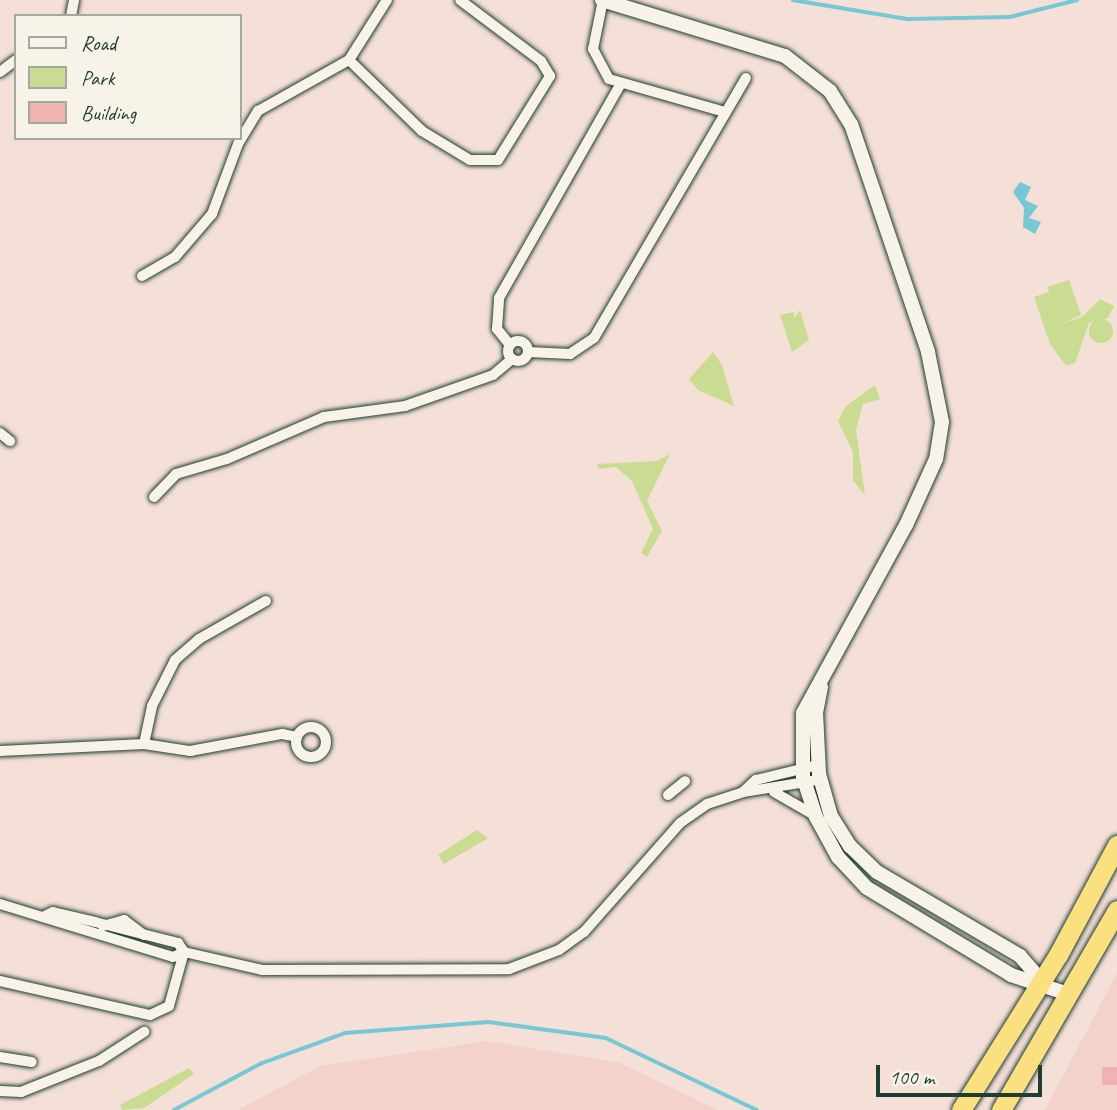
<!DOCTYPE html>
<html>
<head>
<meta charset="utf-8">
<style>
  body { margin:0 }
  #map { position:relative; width:1117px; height:1110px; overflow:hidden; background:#f5e0d8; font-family:Caveat,sans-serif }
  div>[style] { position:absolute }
  .built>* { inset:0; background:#f3d2cc }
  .green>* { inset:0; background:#c9dc91 }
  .round { border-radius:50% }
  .water>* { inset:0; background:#78c7d5 }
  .stream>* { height:3.5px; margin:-1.75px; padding:0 1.75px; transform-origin:1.75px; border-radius:1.75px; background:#78c7d5 }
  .building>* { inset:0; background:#efb3b1; transform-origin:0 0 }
  .roads { filter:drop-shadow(0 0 2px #1f3d34) drop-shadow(0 0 2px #1f3d34) }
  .street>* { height:10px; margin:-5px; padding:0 5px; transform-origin:5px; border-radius:5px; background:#f7f3e8 }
  .street>.ring { margin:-5px; padding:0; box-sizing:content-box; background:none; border:10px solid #f7f3e8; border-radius:50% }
  .secondary>* { height:14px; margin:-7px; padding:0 7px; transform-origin:7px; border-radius:7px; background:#f7f3e8 }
  .highway>* { height:19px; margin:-9.5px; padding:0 9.5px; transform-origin:9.5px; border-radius:9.5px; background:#fbe080 }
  span { translate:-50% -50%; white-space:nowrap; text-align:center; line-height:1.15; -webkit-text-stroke:5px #f7f3e8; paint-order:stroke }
  .legend { position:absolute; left:14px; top:14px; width:228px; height:126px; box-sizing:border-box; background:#f7f3e8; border:2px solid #a1aaa0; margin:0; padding:9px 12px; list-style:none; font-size:21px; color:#1f3d34 }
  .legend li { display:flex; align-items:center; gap:14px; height:35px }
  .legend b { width:35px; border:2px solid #a1aaa0 }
  .scale { position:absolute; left:876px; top:1065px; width:166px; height:32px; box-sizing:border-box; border:4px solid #1f3d34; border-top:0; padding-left:9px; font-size:21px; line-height:24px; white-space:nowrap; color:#1f3d34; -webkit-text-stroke:5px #f7f3e8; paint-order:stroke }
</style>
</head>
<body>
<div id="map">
  <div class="built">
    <div style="clip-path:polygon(1117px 973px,1117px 1110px,1045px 1110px)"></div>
    <div style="clip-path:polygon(487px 1041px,620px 1063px,718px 1110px,238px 1110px,320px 1066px)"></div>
  </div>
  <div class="green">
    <div style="clip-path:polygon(1069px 280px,1081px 315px,1061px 324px,1082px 317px,1100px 299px,1114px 306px,1108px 318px,1089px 323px,1075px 363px,1066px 366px,1050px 344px,1034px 297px,1048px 292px,1052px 303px,1047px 287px)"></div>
    <div style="clip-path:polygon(800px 310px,809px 340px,792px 352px,780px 315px,794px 312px,794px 318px)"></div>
    <div class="round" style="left:1089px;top:319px;width:24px;height:24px"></div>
    <div style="clip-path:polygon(713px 352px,722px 365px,734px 406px,698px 390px,689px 379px)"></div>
    <div style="clip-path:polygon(875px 385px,880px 399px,863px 404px,856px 430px,865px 495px,853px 481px,853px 452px,838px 421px,846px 406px)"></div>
    <div style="clip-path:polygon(670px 454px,647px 501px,662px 531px,647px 557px,641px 553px,653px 529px,632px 481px,616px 467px,598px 469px,597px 464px,657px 461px)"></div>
    <div style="clip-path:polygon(477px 830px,488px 838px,444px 864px,438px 855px)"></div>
    <div style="clip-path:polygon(189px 1068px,194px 1074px,144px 1108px,122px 1110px,120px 1105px)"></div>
  </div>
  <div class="water">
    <div style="clip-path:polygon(1020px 182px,1031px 187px,1025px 200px,1038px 206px,1029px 218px,1041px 222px,1035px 234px,1023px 227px,1024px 208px,1013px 192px)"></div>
  </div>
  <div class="stream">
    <div style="left:793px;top:0;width:117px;rotate:9.4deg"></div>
    <div style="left:908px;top:19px;width:102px;rotate:-1.1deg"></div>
    <div style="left:1010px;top:17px;width:69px;rotate:-14.2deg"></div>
    <div style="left:174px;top:1110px;width:98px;rotate:-28.1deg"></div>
    <div style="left:260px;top:1064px;width:90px;rotate:-20deg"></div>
    <div style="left:345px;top:1033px;width:144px;rotate:-4.4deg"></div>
    <div style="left:489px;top:1022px;width:118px;rotate:7.8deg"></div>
    <div style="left:606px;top:1038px;width:167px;rotate:25.5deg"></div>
  </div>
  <div class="building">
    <div style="left:1117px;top:1067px;width:18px;height:15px;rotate:90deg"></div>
  </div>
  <div class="roads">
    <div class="street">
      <div style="left:603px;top:0;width:50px;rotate:101.5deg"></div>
      <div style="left:593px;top:49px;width:34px;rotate:62deg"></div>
      <div style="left:609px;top:79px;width:121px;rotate:15.9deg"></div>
      <div style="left:71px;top:16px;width:16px;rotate:-79deg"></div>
      <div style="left:349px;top:60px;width:102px;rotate:44.2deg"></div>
      <div style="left:422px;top:131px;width:56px;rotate:31.1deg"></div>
      <div style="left:470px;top:160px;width:28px"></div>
      <div style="left:498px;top:160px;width:99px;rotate:-58.2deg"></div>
      <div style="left:550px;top:76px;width:17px;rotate:-121deg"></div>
      <div style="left:541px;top:61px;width:101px;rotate:-143deg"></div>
      <div style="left:0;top:72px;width:20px;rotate:-37deg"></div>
      <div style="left:142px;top:276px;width:38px;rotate:-30deg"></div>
      <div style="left:175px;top:257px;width:57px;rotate:-49.3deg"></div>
      <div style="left:212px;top:214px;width:75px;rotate:-69.6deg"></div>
      <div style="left:238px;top:144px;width:39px;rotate:-59deg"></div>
      <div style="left:258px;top:111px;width:104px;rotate:-29.3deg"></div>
      <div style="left:349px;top:60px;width:71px;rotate:-57.7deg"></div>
      <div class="ring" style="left:508px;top:341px;width:10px;height:10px"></div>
      <div style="left:510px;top:345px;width:21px;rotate:-129deg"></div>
      <div style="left:497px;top:329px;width:31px;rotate:-86deg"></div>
      <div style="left:499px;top:298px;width:247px;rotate:-60.4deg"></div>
      <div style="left:528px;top:352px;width:42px;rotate:2.7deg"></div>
      <div style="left:570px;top:354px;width:29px;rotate:-34deg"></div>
      <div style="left:594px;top:338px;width:301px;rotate:-59.7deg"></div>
      <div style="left:0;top:433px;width:13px;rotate:39deg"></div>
      <div style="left:154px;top:497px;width:32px;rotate:-46deg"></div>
      <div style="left:176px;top:474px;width:53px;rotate:-16.4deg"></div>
      <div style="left:227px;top:459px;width:106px;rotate:-23.4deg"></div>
      <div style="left:324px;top:417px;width:82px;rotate:-7.7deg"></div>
      <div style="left:405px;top:406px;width:93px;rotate:-19.4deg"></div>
      <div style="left:493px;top:375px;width:25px;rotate:-40deg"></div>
      <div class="ring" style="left:296px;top:727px;width:20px;height:20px"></div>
      <div style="left:144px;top:744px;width:39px;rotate:-78deg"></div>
      <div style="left:152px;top:706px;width:51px;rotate:-63.4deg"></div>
      <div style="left:175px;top:660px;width:32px;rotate:-41deg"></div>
      <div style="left:199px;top:639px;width:77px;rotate:-29.6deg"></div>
      <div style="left:0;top:751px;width:144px;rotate:-2.8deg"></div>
      <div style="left:144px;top:744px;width:47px;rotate:8.7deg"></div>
      <div style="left:190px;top:751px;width:94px;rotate:-10.5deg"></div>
      <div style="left:282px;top:734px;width:15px;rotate:11deg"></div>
      <div style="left:812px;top:781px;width:70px;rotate:170.9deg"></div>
      <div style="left:743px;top:792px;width:18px;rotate:-43deg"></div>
      <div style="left:756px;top:780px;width:64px;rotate:-13.6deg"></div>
      <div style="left:774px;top:792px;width:46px;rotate:29.9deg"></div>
      <div style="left:668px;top:795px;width:22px;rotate:-39deg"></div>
      <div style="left:0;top:904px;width:181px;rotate:17deg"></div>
      <div style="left:173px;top:957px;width:12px;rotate:-24deg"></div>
      <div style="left:184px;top:952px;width:80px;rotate:13deg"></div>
      <div style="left:262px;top:970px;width:247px;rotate:-0.2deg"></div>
      <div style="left:509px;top:969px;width:53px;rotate:-20.8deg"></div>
      <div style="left:559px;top:950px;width:31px;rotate:-36deg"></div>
      <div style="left:584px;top:932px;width:145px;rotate:-48.6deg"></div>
      <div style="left:680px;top:823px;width:33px;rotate:-35deg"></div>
      <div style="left:707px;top:804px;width:38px;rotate:-18deg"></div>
      <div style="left:43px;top:917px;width:11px;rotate:-27deg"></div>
      <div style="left:53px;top:912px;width:43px;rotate:13.4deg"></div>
      <div style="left:95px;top:922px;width:86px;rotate:14.2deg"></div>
      <div style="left:178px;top:943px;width:11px;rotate:56deg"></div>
      <div style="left:103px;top:926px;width:22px;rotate:-16deg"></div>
      <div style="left:124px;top:920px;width:25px;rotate:37deg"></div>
      <div style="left:0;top:981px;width:154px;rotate:12.8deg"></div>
      <div style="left:150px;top:1015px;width:21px;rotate:-25deg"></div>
      <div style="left:169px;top:1006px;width:56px;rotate:-74.5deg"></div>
      <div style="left:0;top:1057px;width:32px;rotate:9deg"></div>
      <div style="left:0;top:1091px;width:21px;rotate:3deg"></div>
      <div style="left:21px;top:1092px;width:84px;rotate:-21.7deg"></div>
      <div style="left:99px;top:1061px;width:54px;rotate:-32.8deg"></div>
    </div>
    <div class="secondary">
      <div style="left:602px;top:0;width:191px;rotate:17deg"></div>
      <div style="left:785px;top:56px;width:57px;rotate:37.9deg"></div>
      <div style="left:830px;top:91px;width:39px;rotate:58deg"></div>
      <div style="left:851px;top:124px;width:241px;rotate:71.3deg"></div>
      <div style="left:928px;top:352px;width:71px;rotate:78.7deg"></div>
      <div style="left:942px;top:422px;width:37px;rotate:99deg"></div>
      <div style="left:936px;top:459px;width:72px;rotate:114.4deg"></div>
      <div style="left:906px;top:525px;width:214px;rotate:118.7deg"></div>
      <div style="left:803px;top:713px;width:64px;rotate:90deg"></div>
      <div style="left:803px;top:777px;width:42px;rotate:72deg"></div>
      <div style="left:816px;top:817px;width:46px;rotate:61.2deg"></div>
      <div style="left:838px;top:857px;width:42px;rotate:46.9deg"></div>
      <div style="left:867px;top:888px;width:168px;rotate:31.1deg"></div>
      <div style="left:1011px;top:975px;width:60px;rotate:18.4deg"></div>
      <div style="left:821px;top:687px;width:25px;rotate:101deg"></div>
      <div style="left:816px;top:712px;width:62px;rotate:87.2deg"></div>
      <div style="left:819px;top:774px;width:44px;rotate:74.1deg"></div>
      <div style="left:831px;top:816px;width:36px;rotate:58deg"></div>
      <div style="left:850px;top:846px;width:37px;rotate:44deg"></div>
      <div style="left:877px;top:872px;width:166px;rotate:30.4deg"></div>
      <div style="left:1020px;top:956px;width:33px;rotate:49deg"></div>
    </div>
    <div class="highway">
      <div style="left:961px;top:1110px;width:183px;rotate:-58deg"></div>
      <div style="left:1058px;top:955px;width:125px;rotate:-61.8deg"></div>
      <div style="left:1001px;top:1110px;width:231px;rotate:-59.9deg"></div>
    </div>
  </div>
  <ul class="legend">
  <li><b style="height:9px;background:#f7f3e8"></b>Road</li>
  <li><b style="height:19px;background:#c9dc91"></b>Park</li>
  <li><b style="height:19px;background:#efb3b1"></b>Building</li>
  </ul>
  <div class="scale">100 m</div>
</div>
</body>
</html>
